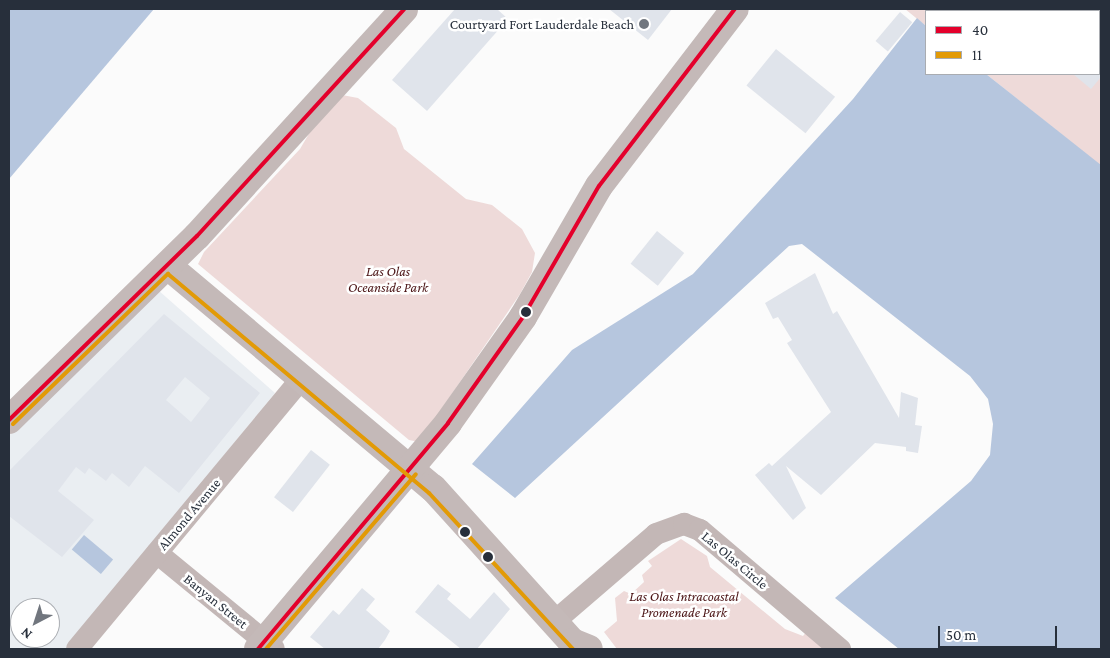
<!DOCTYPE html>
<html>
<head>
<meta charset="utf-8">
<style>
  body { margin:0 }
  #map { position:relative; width:1110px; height:658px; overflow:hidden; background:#fbfbfb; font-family:"Crimson Pro",serif }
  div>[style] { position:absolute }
  .built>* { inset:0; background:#eaeef2 }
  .green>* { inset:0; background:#eedad9 }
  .water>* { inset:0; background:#b6c6de; transform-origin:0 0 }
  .building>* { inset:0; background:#e0e4eb; transform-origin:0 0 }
  .minor>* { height:22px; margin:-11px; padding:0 11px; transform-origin:11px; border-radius:11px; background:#c3b7b6 }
  .major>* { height:28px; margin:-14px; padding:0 14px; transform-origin:14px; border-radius:14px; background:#c4b9b8 }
  .bus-1>* { height:4px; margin:-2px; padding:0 2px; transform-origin:2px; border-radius:2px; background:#e4002b }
  .bus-2>* { height:4px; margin:-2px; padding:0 2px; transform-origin:2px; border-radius:2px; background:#e29a06 }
  .dots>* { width:14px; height:14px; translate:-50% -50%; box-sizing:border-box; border:2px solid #fff; border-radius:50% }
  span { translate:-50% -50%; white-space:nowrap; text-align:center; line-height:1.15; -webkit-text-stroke:5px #fff; paint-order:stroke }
  .poi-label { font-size:14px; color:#272f3b }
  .right { translate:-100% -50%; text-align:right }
  .park-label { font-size:14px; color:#4a1314; font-style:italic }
  .street-label { font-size:14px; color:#272f3b }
  .frame { position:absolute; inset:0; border:10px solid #272f3b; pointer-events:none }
  .legend { position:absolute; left:925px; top:10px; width:175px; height:65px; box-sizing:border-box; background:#fff; border:1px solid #a9acb1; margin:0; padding:6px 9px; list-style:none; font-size:15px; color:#272f3b }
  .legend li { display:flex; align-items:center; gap:10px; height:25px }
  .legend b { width:25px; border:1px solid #a9acb1 }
  .north { position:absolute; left:10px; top:598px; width:50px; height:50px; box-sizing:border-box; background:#fff; border:1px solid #a9acb1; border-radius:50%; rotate:220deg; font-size:14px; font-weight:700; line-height:20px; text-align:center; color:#272f3b }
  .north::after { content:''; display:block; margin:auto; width:18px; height:22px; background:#71767e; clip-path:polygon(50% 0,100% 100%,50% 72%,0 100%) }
  .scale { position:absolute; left:938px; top:626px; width:119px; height:22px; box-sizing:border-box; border:2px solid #272f3b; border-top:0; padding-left:6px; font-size:15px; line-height:18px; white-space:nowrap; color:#272f3b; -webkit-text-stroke:4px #fff; paint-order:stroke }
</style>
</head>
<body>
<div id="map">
  <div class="built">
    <div style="clip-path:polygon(evenodd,158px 290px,275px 393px,66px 649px,9px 649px,9px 432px,158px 290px,20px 608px,50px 608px,50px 638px,20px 638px,20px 608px)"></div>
  </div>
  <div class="green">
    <div style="clip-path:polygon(905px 9px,1101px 9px,1101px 166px,986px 74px,1099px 74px,1099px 11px,926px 11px,926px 26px)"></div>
    <div style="clip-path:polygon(342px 95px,358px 98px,396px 128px,404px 149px,466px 199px,492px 205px,522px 229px,535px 253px,532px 272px,520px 294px,419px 442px,409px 440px,198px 264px,204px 252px,300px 149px,317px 120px)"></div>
    <div style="clip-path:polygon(681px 539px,707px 556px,710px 567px,785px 629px,803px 636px,807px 631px,829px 649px,617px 649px,604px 632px,617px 621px,615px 598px,624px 591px,631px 594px,644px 582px,642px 575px,652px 566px,648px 561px)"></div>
  </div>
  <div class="water">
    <div style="clip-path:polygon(9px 9px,154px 9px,9px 179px)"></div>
    <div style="clip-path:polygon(917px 18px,926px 26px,926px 74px,986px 74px,1101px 165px,1101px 649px,899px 649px,835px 598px,971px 481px,990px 455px,993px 424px,988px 399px,970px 376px,802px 244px,789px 246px,515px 498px,472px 464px,572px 350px,693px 274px,853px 99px)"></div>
    <div style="left:84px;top:535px;width:38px;height:19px;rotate:40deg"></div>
  </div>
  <div class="building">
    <div style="clip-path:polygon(455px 9px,497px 9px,508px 19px,427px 111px,392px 80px)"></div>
    <div style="clip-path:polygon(609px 9px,672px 9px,648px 40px)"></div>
    <div style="left:900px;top:12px;width:16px;height:38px;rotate:40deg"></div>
    <div style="left:776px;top:49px;width:76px;height:47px;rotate:39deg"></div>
    <div style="clip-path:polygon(1073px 74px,1101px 74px,1101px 77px,1091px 89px)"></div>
    <div style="left:657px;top:231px;width:35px;height:42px;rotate:39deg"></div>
    <div style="clip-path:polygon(815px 273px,833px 314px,837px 311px,899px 418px,901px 392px,918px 398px,915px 425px,922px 426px,918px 453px,906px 451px,906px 447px,875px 443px,821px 495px,786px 466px,806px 508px,793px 520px,755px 475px,769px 463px,772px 466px,831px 412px,787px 343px,792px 340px,778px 317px,773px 319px,765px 303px)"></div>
    <div style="clip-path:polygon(evenodd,164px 314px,260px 393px,179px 493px,145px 466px,129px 487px,112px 473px,106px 481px,89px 468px,85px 474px,76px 467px,58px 491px,94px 520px,62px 557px,9px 516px,9px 471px,164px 314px,185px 377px,210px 398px,191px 422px,166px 400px,185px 377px)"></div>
    <div style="left:311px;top:450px;width:24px;height:60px;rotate:38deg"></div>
    <div style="clip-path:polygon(438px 584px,451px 594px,447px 599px,470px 619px,494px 592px,510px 609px,477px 649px,461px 649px,415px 612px)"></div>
    <div style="clip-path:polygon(362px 588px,375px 599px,366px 610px,390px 631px,385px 640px,378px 649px,325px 649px,310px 637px,333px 610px,339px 615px)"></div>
  </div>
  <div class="minor">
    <div style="left:157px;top:553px;width:151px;rotate:39.4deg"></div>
    <div style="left:555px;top:621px;width:133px;rotate:-40.7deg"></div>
    <div style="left:656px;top:534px;width:30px;rotate:-20deg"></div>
    <div style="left:684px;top:524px;width:17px;rotate:21deg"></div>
    <div style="left:700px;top:530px;width:184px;rotate:40.4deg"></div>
    <div style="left:77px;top:649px;width:352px;rotate:-50.3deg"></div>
  </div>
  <div class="major">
    <div style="left:168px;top:266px;width:346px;rotate:40deg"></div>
    <div style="left:433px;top:488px;width:207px;rotate:47.9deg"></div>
    <div style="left:572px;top:642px;width:18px;rotate:22deg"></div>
    <div style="left:9px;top:420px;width:263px;rotate:-44.4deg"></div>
    <div style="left:197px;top:236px;width:307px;rotate:-47.6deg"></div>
    <div style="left:258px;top:649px;width:295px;rotate:-49.9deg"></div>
    <div style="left:448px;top:423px;width:130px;rotate:-54.7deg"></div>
    <div style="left:523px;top:317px;width:151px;rotate:-59.9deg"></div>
    <div style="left:599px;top:186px;width:223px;rotate:-52.5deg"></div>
  </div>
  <div class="bus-1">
    <div style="left:9px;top:420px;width:263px;rotate:-44.4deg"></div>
    <div style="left:197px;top:236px;width:307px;rotate:-47.6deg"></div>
    <div style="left:258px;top:649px;width:295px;rotate:-49.9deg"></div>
    <div style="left:448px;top:423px;width:130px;rotate:-54.7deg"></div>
    <div style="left:523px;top:317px;width:151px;rotate:-59.9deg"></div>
    <div style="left:599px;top:186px;width:223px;rotate:-52.5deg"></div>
  </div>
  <div class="bus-2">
    <div style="left:13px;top:424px;width:216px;rotate:-44.1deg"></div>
    <div style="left:168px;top:274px;width:341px;rotate:40deg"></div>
    <div style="left:429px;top:493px;width:212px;rotate:47.3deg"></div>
    <div style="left:266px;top:649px;width:230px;rotate:-49.4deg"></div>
  </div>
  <div class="dots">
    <div style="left:644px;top:24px;background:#71767e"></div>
    <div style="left:526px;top:312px;background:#272f3b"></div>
    <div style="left:465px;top:532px;background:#272f3b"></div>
    <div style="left:488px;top:557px;background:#272f3b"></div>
  </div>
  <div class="poi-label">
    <span class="right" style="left:634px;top:24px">Courtyard Fort Lauderdale Beach</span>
  </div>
  <div class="park-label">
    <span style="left:388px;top:279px">Las Olas<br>Oceanside Park</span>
    <span style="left:684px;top:604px">Las Olas Intracoastal<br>Promenade Park</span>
  </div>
  <div class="street-label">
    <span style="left:189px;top:514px;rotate:-50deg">Almond Avenue</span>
    <span style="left:735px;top:560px;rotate:40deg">Las Olas Circle</span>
    <span style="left:216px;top:601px;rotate:39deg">Banyan Street</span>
  </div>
  <div class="frame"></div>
  <ul class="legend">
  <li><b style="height:6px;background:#e4002b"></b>40</li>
  <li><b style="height:6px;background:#e29a06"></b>11</li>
  </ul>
  <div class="north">N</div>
  <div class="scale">50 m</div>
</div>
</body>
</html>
